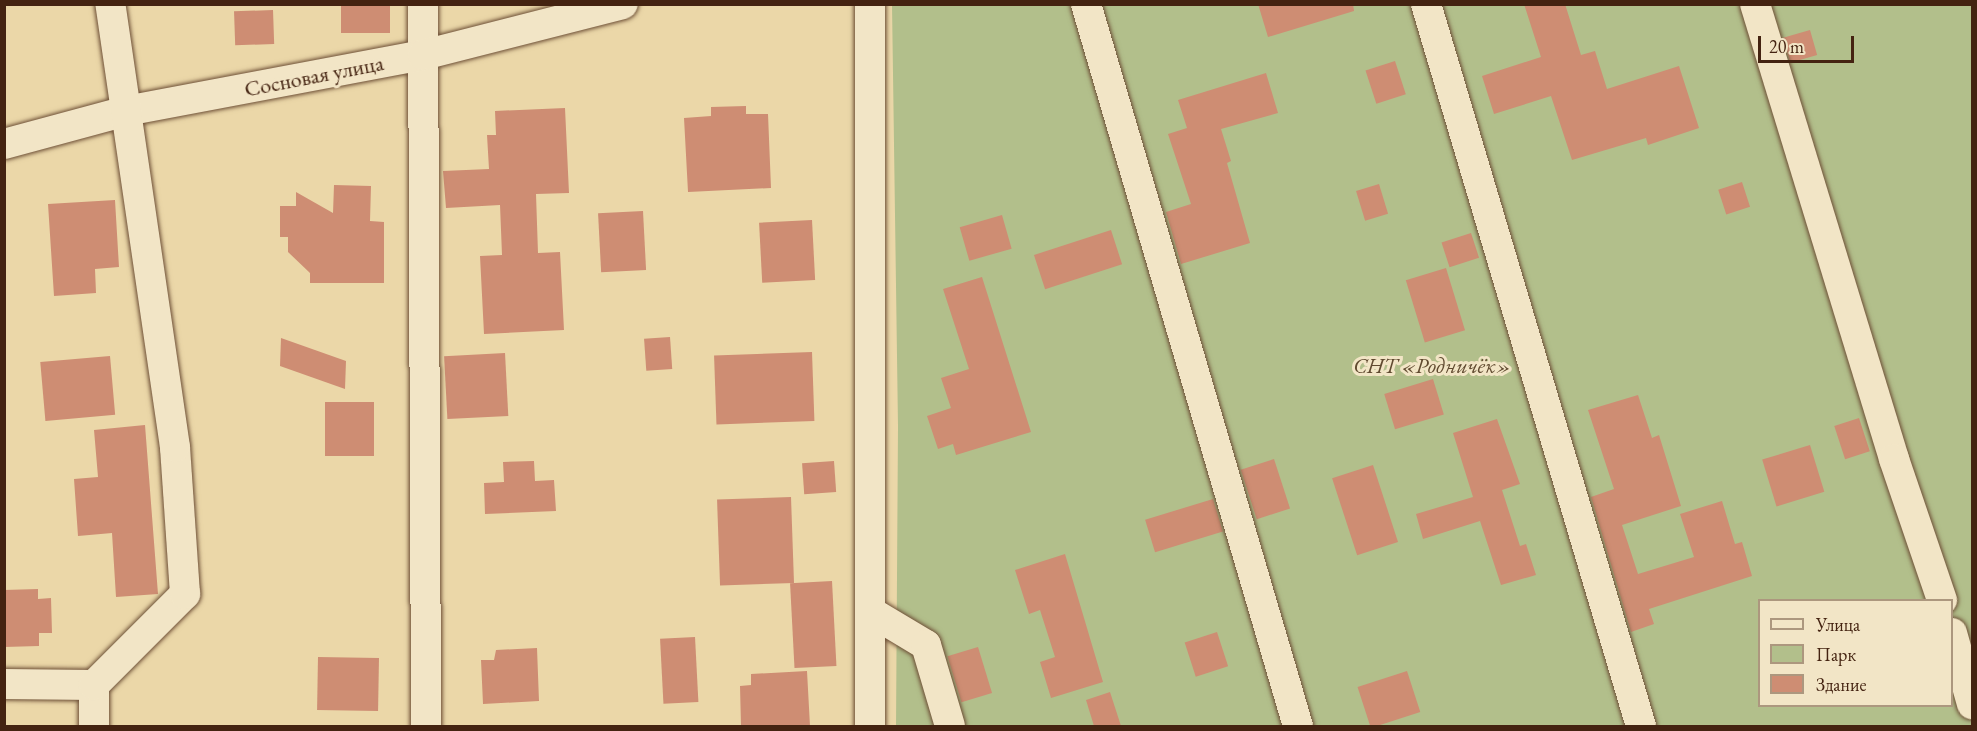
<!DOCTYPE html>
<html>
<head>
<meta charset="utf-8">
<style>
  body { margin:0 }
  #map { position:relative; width:1977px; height:731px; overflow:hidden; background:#ebd7a8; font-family:"EB Garamond",serif }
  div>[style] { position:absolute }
  .green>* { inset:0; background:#b2bf8b }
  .building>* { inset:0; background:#ce8d73; transform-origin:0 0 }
  .roads { filter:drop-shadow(0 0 2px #6e5037) drop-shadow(0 0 2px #6e5037) }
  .minor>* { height:30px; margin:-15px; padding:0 15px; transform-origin:15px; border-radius:15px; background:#f2e5c6 }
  span { translate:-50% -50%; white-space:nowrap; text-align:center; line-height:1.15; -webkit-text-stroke:6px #f2e5c6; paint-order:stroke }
  .street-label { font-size:22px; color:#442311 }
  .park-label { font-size:22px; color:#604a30; font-style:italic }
  .frame { position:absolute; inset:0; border:6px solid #442311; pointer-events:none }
  .legend { position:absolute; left:1758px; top:599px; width:195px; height:108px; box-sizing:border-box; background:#f2e5c6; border:2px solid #ac977e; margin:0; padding:8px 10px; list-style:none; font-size:18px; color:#442311 }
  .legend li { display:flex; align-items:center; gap:12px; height:30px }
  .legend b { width:30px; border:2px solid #ac977e }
  .scale { position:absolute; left:1758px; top:36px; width:96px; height:27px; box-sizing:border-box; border:3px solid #442311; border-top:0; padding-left:8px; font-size:18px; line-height:21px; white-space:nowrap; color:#442311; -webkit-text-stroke:4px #f2e5c6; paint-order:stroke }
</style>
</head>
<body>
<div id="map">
  <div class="green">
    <div style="clip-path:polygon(evenodd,892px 4px,1972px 5px,1972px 726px,896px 726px,898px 426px,892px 4px,1760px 600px,1952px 600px,1952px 706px,1760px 706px,1760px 600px)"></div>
  </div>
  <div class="building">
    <div style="left:341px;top:4px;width:49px;height:29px"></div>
    <div style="clip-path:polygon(1258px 4px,1353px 4px,1354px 11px,1268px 37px)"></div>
    <div style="clip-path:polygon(1524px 4px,1565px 4px,1581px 55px,1595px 51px,1607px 89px,1679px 66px,1699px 128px,1648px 145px,1646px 138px,1572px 160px,1551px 96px,1494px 114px,1482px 76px,1541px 57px)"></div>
    <div style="left:273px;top:10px;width:34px;height:39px;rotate:88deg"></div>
    <div style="left:1810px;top:30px;width:26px;height:28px;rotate:74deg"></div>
    <div style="left:1395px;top:61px;width:35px;height:31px;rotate:72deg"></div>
    <div style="clip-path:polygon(1266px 73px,1278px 113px,1221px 129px,1231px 161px,1227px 163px,1250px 243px,1181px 264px,1166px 212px,1191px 204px,1168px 134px,1187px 128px,1178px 100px)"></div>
    <div style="clip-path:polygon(746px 106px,746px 114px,768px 114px,771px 188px,688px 192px,684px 118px,711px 116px,711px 107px)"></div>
    <div style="clip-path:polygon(565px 108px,569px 193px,536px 194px,538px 253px,560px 252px,564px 330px,484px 334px,480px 256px,502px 255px,500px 205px,446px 208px,443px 171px,489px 169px,487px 135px,496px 135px,495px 111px)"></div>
    <div style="left:1742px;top:182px;width:26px;height:25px;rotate:72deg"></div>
    <div style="left:1379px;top:184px;width:31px;height:24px;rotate:73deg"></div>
    <div style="clip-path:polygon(334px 185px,371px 186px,370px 221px,384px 222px,384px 283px,310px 283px,310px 273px,288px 252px,288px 237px,280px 237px,280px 206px,296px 206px,296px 192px,333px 213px)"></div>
    <div style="clip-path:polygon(115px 200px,119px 267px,95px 269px,96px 293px,54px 296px,48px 204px)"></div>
    <div style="left:643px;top:211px;width:59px;height:45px;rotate:87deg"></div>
    <div style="left:1002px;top:215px;width:35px;height:44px;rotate:74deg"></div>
    <div style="left:812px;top:220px;width:60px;height:53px;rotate:87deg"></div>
    <div style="left:1111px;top:230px;width:36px;height:81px;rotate:72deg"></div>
    <div style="left:1471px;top:233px;width:26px;height:31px;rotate:72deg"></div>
    <div style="left:1446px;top:268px;width:65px;height:42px;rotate:73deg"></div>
    <div style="clip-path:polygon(982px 277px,1031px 432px,956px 455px,953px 444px,938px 449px,927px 416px,951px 408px,941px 378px,969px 369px,943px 289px)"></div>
    <div style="left:670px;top:337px;width:32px;height:26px;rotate:86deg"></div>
    <div style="clip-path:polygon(281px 338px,346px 361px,345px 389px,280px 366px)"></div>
    <div style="left:812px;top:352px;width:69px;height:98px;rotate:88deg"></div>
    <div style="left:505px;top:353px;width:63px;height:61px;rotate:87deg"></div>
    <div style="left:110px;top:356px;width:59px;height:70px;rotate:85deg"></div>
    <div style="left:1433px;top:379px;width:37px;height:51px;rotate:73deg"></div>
    <div style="clip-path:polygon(1638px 395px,1652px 438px,1659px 435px,1681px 506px,1622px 525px,1638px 574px,1694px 557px,1680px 514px,1722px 501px,1735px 544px,1742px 542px,1752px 576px,1649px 609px,1654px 624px,1631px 632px,1591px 497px,1614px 489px,1588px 410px)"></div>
    <div style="left:325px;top:402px;width:49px;height:54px"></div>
    <div style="left:1859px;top:418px;width:35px;height:26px;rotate:72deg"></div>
    <div style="clip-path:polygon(1497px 419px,1520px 484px,1502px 490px,1520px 546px,1526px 544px,1536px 575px,1501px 585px,1480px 521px,1423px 539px,1416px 514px,1473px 497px,1453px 433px)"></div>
    <div style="clip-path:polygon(145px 425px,158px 594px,116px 597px,112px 533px,78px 536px,74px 479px,98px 477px,94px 430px)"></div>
    <div style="left:1810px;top:445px;width:49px;height:50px;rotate:73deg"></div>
    <div style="left:1274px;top:459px;width:52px;height:35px;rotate:72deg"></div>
    <div style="clip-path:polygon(534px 461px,535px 481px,554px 480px,556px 511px,485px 514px,484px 483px,504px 482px,503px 462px)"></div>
    <div style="left:834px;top:461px;width:31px;height:32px;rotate:86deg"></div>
    <div style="left:1373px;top:465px;width:81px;height:43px;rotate:72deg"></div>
    <div style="left:791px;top:497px;width:86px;height:74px;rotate:88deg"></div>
    <div style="left:1213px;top:499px;width:34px;height:71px;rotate:73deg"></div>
    <div style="clip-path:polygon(1065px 554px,1103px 682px,1051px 698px,1040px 662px,1055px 657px,1040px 610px,1029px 614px,1015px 570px)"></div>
    <div style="left:832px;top:581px;width:85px;height:42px;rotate:87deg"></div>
    <div style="clip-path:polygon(38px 589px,38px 599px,51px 598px,52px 633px,39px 633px,39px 646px,4px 647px,4px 590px)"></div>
    <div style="left:1217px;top:632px;width:36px;height:34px;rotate:72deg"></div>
    <div style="left:695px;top:637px;width:65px;height:35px;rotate:87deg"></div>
    <div style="left:978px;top:647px;width:48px;height:32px;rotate:73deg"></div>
    <div style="clip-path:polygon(537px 648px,539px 701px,483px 704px,481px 660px,494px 660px,496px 650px)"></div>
    <div style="left:318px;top:657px;width:61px;height:53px;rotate:1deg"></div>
    <div style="clip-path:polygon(807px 671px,810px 726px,741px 726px,740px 686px,751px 685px,751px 674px)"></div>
    <div style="left:1407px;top:671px;width:43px;height:52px;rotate:72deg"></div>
    <div style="clip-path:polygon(1110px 692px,1121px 726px,1094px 726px,1086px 700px)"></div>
  </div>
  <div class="roads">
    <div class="minor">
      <div style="left:423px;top:4px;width:722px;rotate:89.76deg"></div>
      <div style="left:1086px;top:4px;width:752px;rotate:73.64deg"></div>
      <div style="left:1426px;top:4px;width:753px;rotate:73.42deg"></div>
      <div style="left:1755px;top:4px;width:476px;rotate:73deg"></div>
      <div style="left:1894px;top:459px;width:149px;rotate:71.2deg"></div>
      <div style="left:4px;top:144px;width:126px;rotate:-15.1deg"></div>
      <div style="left:126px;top:111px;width:302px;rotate:-10.7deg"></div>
      <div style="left:423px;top:55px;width:206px;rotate:-14.3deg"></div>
      <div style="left:871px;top:612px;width:64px;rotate:31deg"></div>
      <div style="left:926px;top:645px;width:84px;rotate:73.5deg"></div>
      <div style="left:1952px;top:633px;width:74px;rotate:74.3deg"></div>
      <div style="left:4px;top:684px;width:90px;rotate:0.6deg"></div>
      <div style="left:94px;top:726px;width:41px;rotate:-90deg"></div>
      <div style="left:94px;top:685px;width:129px;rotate:-45deg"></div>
      <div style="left:185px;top:594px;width:147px;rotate:-93.9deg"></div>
      <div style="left:175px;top:447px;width:448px;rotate:-98.3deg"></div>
      <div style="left:870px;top:726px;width:722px;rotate:-90deg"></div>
    </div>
  </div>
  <div class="street-label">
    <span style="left:314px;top:76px;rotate:-11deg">Сосновая улица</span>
  </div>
  <div class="park-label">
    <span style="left:1432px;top:366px">СНТ «Родничёк»</span>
  </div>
  <div class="frame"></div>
  <ul class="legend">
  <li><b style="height:8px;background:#f2e5c6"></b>Улица</li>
  <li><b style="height:16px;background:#b2bf8b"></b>Парк</li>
  <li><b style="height:16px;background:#ce8d73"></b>Здание</li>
  </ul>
  <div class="scale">20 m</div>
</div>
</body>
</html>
